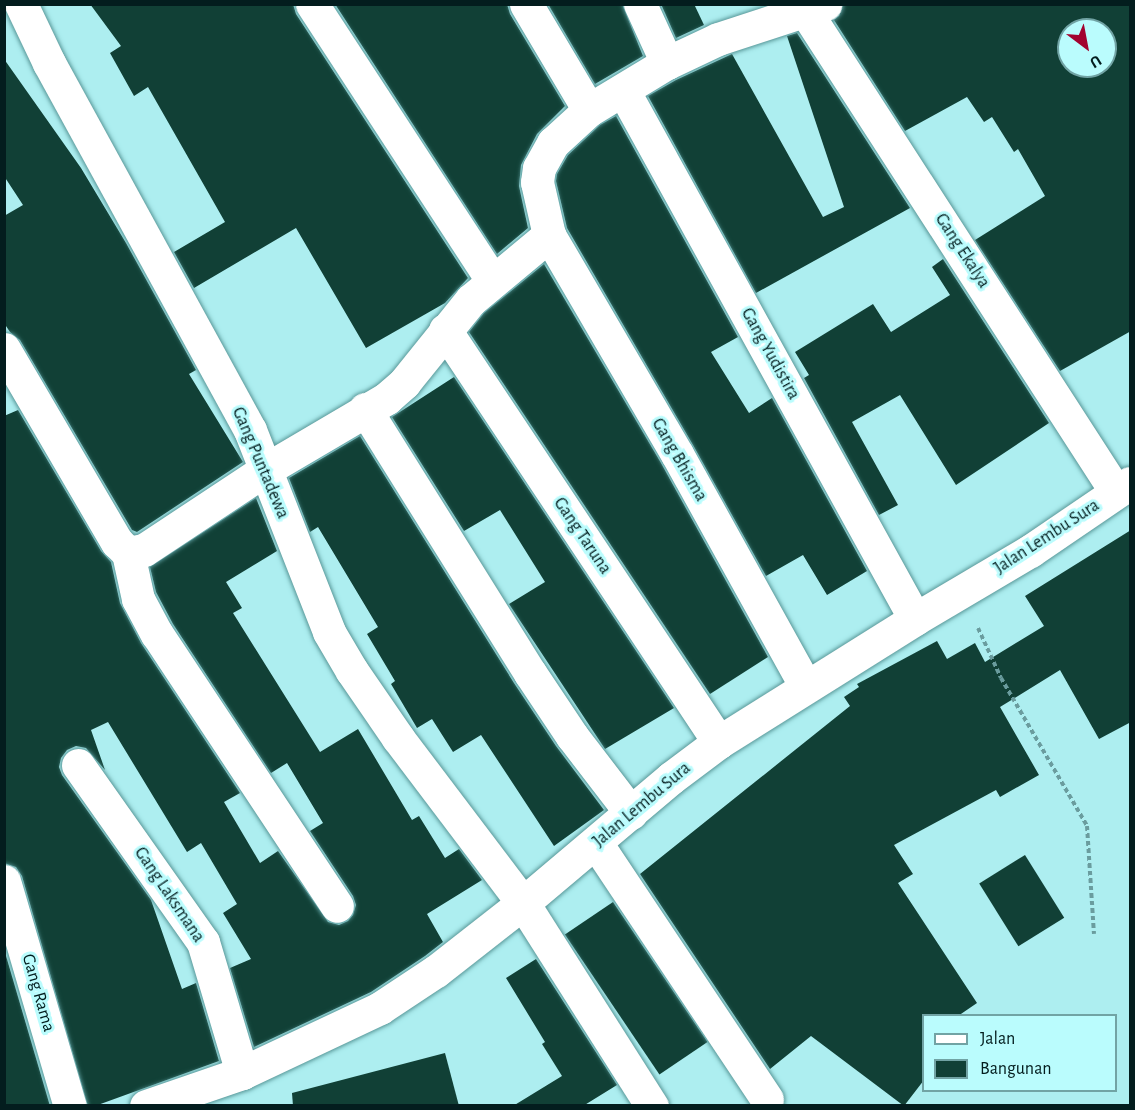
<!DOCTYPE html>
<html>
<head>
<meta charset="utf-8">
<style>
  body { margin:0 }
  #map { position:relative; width:1135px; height:1110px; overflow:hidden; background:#adeef0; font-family:"Alegreya Sans",sans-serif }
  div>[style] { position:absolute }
  .building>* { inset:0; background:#114036; transform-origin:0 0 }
  .path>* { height:4px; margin-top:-2px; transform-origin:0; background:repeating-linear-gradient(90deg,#6a9c9e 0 4.5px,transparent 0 7.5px) }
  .roads { filter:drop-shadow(0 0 2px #589798) drop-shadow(0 0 2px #589798) }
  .minor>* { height:33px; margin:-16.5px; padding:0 16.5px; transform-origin:16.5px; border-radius:16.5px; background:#fff }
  span { translate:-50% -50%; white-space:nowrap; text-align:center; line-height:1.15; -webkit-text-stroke:6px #bafcfd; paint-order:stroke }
  .street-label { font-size:18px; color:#031d1e }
  .frame { position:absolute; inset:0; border:6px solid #031d1e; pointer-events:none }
  .legend { position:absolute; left:922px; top:1014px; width:195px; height:78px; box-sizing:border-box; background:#bafcfd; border:2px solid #71a3a4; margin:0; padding:8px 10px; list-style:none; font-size:18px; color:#031d1e }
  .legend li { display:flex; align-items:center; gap:12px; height:30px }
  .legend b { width:30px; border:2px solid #71a3a4 }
  .north { position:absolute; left:1057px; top:18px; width:60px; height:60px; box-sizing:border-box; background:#bafcfd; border:2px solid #71a3a4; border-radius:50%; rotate:148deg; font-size:16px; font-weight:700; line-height:24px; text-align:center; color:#031d1e }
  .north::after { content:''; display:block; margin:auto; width:21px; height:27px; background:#a2032f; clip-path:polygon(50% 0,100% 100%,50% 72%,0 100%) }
</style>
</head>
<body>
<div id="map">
  <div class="building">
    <div style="clip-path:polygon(90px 4px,293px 4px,296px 14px,468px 278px,445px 303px,366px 348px,296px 228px,194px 288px,174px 252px,225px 222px,148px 87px,134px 96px,110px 53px,121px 46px)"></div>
    <div style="clip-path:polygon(335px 4px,507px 4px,510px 14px,565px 106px,537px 134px,521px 165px,519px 186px,528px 228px,497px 254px)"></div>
    <div style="clip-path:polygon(548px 4px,622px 4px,643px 56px,595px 84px)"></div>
    <div style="clip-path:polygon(661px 4px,694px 4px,704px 25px,676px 38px)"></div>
    <div style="clip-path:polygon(evenodd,843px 4px,1131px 4px,1131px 331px,1060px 371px,975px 240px,1045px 196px,1018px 149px,1014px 152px,992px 117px,984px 122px,967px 97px,905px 131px,834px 20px,839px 16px,843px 4px,1069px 30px,1105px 30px,1105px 66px,1069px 66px,1069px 30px)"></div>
    <div style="clip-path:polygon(797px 33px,910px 208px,756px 293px,648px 96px,676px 80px,732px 54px,823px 217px,844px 207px,787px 36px)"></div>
    <div style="clip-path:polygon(4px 59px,81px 168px,126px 243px,196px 370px,189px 374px,243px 462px,137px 532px,132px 530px,20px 340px,10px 332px,4px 323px,4px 216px,23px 205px,4px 176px)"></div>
    <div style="clip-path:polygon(616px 116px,738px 337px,711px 352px,749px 413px,772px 398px,867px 571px,827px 595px,803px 555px,766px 576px,693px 445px,567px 228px,556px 181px,557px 174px,568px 155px,600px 125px)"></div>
    <div style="clip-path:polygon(943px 259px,1049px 423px,956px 485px,900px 395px,852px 422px,898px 505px,879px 515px,804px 378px,809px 375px,795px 352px,873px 304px,891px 332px,950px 295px,932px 267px)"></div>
    <div style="clip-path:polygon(544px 264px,661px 463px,768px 657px,710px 694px,469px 332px,484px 313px)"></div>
    <div style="clip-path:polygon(454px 377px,674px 708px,605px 749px,509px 604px,545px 582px,500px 510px,464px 531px,392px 417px)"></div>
    <div style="clip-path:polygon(18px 410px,101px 551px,111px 562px,120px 603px,141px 643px,240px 793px,224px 802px,260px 863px,278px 851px,328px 922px,339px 925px,348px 921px,353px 915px,356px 905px,353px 896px,310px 831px,323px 823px,287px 763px,271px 773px,173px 624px,156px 592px,150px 567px,256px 498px,277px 551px,226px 582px,242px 608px,233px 613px,320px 752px,358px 729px,412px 820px,419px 816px,445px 858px,459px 849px,482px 880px,427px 914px,443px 942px,425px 956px,371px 992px,254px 1047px,230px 968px,251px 959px,223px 913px,237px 904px,201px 843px,187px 852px,108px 722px,91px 730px,105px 770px,86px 748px,76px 746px,67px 750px,61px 758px,59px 767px,62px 775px,151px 900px,182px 989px,196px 983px,219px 1061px,95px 1106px,88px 1106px,22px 876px,16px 867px,4px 863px,4px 416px)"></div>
    <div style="clip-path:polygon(360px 436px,514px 683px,556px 746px,604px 810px,554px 846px,481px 735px,453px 752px,432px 719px,417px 728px,391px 684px,395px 681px,367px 634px,378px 627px,318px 527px,310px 532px,289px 478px)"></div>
    <div style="clip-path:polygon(1131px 530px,1131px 722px,1099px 739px,1060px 670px,1000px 707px,1039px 775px,1000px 797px,996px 790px,894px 845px,913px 874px,898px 883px,977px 1003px,958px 1016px,924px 1016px,924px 1080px,904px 1106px,811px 1036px,770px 1069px,640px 874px,850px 706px,844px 697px,859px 687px,857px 684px,937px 641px,947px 659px,975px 643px,985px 662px,1044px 626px,1025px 596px)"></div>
    <div style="left:1025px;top:855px;width:74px;height:54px;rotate:58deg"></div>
    <div style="left:613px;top:902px;width:169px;height:58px;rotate:56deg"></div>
    <div style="clip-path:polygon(4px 949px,50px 1106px,4px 1106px)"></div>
    <div style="clip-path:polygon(536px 959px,617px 1085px,583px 1106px,513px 1106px,562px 1076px,542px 1044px,545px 1042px,506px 978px)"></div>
    <div style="clip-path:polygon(445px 1053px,459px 1106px,293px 1106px,292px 1093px)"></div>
  </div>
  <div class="path">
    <div style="left:978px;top:628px;width:55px;rotate:65.3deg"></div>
    <div style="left:1001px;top:678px;width:171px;rotate:59.8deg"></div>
    <div style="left:1087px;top:826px;width:108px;rotate:86.3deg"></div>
  </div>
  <div class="roads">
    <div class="minor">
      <div style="left:21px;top:4px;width:65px;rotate:64.6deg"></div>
      <div style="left:49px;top:63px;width:418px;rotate:61.3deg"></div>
      <div style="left:250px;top:430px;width:217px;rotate:68.6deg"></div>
      <div style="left:329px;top:632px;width:45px;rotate:59.5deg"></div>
      <div style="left:352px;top:671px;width:81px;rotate:55.5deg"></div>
      <div style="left:398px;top:738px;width:207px;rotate:52.9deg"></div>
      <div style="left:523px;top:903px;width:241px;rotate:57.6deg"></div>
      <div style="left:312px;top:4px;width:328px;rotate:56.9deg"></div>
      <div style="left:526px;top:4px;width:123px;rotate:59.3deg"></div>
      <div style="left:640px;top:4px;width:65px;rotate:65.4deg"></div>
      <div style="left:806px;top:12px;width:571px;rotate:57.14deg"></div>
      <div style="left:623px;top:90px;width:604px;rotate:61.1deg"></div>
      <div style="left:549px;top:235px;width:254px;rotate:59.7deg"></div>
      <div style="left:677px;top:454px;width:266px;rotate:61deg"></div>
      <div style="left:445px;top:330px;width:495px;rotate:56.4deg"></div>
      <div style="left:4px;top:349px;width:224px;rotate:59.7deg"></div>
      <div style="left:117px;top:542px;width:16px;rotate:45deg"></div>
      <div style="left:128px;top:553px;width:16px;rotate:-11deg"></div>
      <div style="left:144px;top:550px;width:145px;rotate:-33.5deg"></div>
      <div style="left:265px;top:470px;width:142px;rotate:-30.5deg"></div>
      <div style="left:387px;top:398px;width:23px;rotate:-41deg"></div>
      <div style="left:404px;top:383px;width:107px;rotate:-51.1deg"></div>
      <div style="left:471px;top:300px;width:102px;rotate:-39.8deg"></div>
      <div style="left:549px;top:235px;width:54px;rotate:-102.8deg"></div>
      <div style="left:537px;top:182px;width:14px;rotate:-82deg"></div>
      <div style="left:539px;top:168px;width:29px;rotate:-61deg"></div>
      <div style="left:553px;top:143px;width:49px;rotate:-42.5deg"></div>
      <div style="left:589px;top:110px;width:91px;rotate:-31.1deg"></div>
      <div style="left:667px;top:63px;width:56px;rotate:-25.2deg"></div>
      <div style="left:718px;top:39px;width:113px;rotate:-18.1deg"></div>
      <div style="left:365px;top:409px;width:311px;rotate:58deg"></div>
      <div style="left:530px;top:673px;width:76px;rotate:56.3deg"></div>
      <div style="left:572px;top:736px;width:97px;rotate:52.5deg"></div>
      <div style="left:128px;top:553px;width:47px;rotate:77.7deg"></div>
      <div style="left:138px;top:599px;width:40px;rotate:62deg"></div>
      <div style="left:157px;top:634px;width:326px;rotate:56.5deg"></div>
      <div style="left:78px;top:765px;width:217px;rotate:54.8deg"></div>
      <div style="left:203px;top:942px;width:137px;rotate:73.4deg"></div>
      <div style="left:596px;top:843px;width:308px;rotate:56.3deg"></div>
      <div style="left:4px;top:881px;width:234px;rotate:73.7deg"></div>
      <div style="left:146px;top:1106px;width:102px;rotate:-19deg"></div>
      <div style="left:242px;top:1073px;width:153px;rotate:-25.2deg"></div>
      <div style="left:380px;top:1008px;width:67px;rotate:-33.5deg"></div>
      <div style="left:436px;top:971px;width:110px;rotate:-38deg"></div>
      <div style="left:523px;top:903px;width:194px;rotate:-40.2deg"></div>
      <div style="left:671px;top:778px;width:60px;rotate:-36.9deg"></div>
      <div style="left:719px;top:742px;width:231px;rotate:-32.1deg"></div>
      <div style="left:915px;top:619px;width:134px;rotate:-30.6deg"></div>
      <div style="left:1030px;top:551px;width:121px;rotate:-34.2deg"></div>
    </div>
  </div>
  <div class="street-label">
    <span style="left:962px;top:251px;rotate:57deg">Gang Ekalya</span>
    <span style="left:770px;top:354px;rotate:61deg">Gang Yudistira</span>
    <span style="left:679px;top:460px;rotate:60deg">Gang Bhisma</span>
    <span style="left:260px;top:463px;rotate:67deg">Gang Puntadewa</span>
    <span style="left:582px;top:536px;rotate:56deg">Gang Taruna</span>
    <span style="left:1047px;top:537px;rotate:-33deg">Jalan Lembu Sura</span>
    <span style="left:642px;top:805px;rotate:-40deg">Jalan Lembu Sura</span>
    <span style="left:169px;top:895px;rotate:56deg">Gang Laksmana</span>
    <span style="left:38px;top:993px;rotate:74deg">Gang Rama</span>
  </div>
  <div class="frame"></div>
  <ul class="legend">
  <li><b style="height:8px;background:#fff"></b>Jalan</li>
  <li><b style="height:16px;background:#114036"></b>Bangunan</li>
  </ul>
  <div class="north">U</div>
</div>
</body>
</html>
